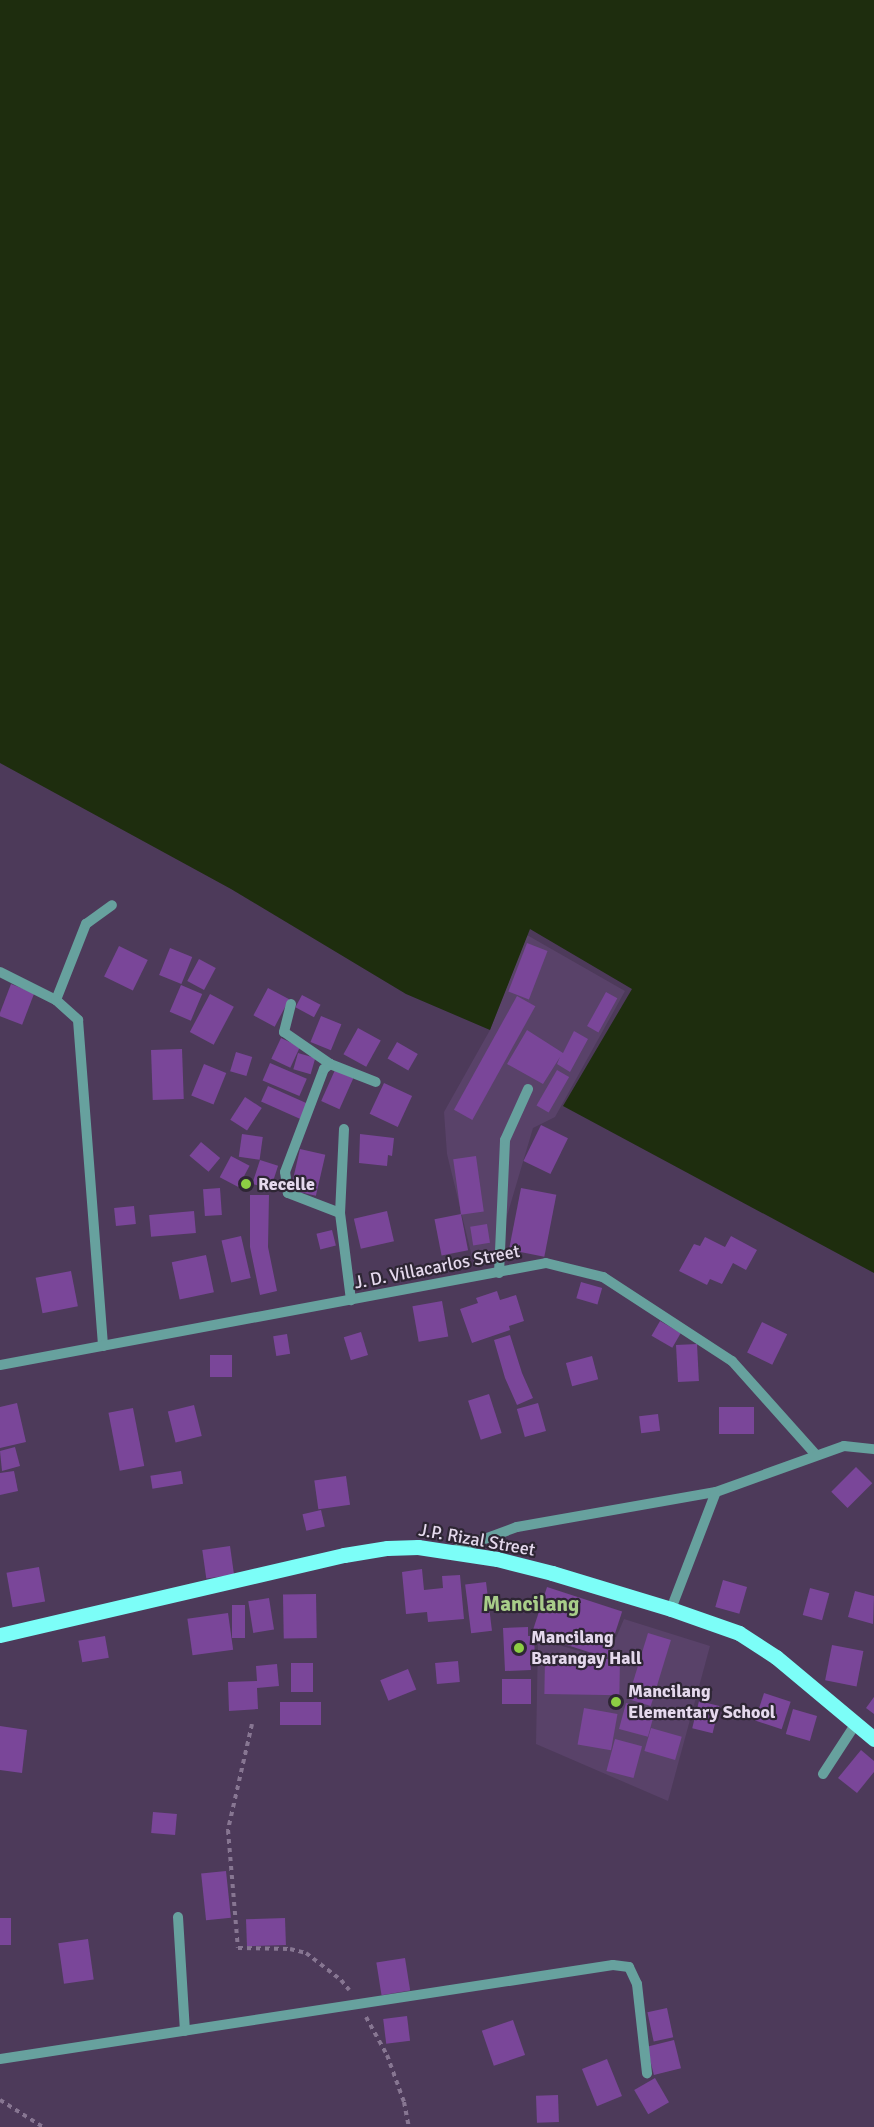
<!DOCTYPE html>
<html>
<head>
<meta charset="utf-8">
<style>
  body { margin:0 }
  #map { position:relative; width:874px; height:2127px; overflow:hidden; background:#4d3a5a; font-family:Signika,sans-serif }
  div>[style] { position:absolute }
  .built>* { inset:0; background:#594269 }
  .water>* { inset:0; background:#1e2d0e }
  .building>* { inset:0; background:#7a4699; transform-origin:0 0 }
  .path>* { height:4px; margin-top:-2px; transform-origin:0; background:repeating-linear-gradient(90deg,#877692 0 4.5px,transparent 0 9px) }
  .minor>* { height:10px; margin:-5px; padding:0 5px; transform-origin:5px; border-radius:5px; background:#67a19e }
  .major>* { height:15px; margin:-7.5px; padding:0 7.5px; transform-origin:7.5px; border-radius:7.5px; background:#7cfef8 }
  .dots>* { width:16px; height:16px; translate:-50% -50%; box-sizing:border-box; border:3px solid #2e2634; border-radius:50% }
  span { translate:-50% -50%; white-space:nowrap; text-align:center; line-height:1.15; -webkit-text-stroke:4.5px #2e2634; paint-order:stroke }
  .poi-label { font-size:18px; color:#e5d9ed; font-weight:700 }
  .left { translate:0 -50%; text-align:left }
  .street-label { font-size:18px; color:#e5d9ed }
  .quarter-label { font-size:21px; color:#a8cd89; font-weight:700 }
</style>
</head>
<body>
<div id="map">
  <div class="built">
    <div style="clip-path:polygon(527px 935px,625px 991px,555px 1117px,533px 1128px,493px 1263px,474px 1265px,447px 1154px,444px 1112px,490px 1030px)"></div>
    <div style="clip-path:polygon(624px 1619px,710px 1646px,668px 1801px,536px 1744px,538px 1639px,607px 1659px)"></div>
  </div>
  <div class="water">
    <div style="clip-path:polygon(0 0,874px 0,874px 1273px,563px 1106px,632px 989px,530px 929px,490px 1030px,406px 994px,231px 889px,0 763px)"></div>
  </div>
  <div class="building">
    <div style="left:527px;top:943px;width:22px;height:52px;rotate:21deg"></div>
    <div style="left:119px;top:946px;width:32px;height:34px;rotate:26deg"></div>
    <div style="left:170px;top:948px;width:24px;height:29px;rotate:22deg"></div>
    <div style="left:199px;top:959px;width:19px;height:25px;rotate:28deg"></div>
    <div style="left:11px;top:984px;width:25px;height:34px;rotate:21deg"></div>
    <div style="left:181px;top:985px;width:23px;height:29px;rotate:23deg"></div>
    <div style="left:268px;top:988px;width:24px;height:31px;rotate:28deg"></div>
    <div style="left:606px;top:992px;width:13px;height:39px;rotate:29deg"></div>
    <div style="left:210px;top:994px;width:27px;height:43px;rotate:28deg"></div>
    <div style="left:302px;top:995px;width:21px;height:14px;rotate:28deg"></div>
    <div style="left:517px;top:996px;width:21px;height:130px;rotate:29deg"></div>
    <div style="left:321px;top:1016px;width:22px;height:28px;rotate:22deg"></div>
    <div style="left:358px;top:1028px;width:26px;height:30px;rotate:29deg"></div>
    <div style="clip-path:polygon(527px 1030px,563px 1053px,574px 1031px,588px 1039px,570px 1072px,557px 1064px,560px 1057px,543px 1084px,507px 1064px)"></div>
    <div style="left:281px;top:1038px;width:21px;height:23px;rotate:25deg"></div>
    <div style="left:397px;top:1042px;width:24px;height:19px;rotate:30deg"></div>
    <div style="left:182px;top:1049px;width:50px;height:31px;rotate:88deg"></div>
    <div style="left:236px;top:1052px;width:17px;height:20px;rotate:17deg"></div>
    <div style="left:298px;top:1053px;width:18px;height:17px;rotate:16deg"></div>
    <div style="left:270px;top:1063px;width:40px;height:19px;rotate:23deg"></div>
    <div style="left:204px;top:1064px;width:24px;height:34px;rotate:22deg"></div>
    <div style="left:335px;top:1070px;width:20px;height:34px;rotate:24deg"></div>
    <div style="left:557px;top:1070px;width:14px;height:41px;rotate:30deg"></div>
    <div style="left:384px;top:1083px;width:31px;height:34px;rotate:25deg"></div>
    <div style="left:268px;top:1086px;width:43px;height:17px;rotate:24deg"></div>
    <div style="left:245px;top:1097px;width:20px;height:27px;rotate:33deg"></div>
    <div style="left:541px;top:1125px;width:30px;height:40px;rotate:26deg"></div>
    <div style="left:242px;top:1134px;width:21px;height:23px;rotate:8deg"></div>
    <div style="clip-path:polygon(360px 1134px,394px 1138px,392px 1156px,388px 1155px,387px 1166px,359px 1163px)"></div>
    <div style="left:201px;top:1142px;width:25px;height:18px;rotate:40deg"></div>
    <div style="left:300px;top:1149px;width:26px;height:42px;rotate:13deg"></div>
    <div style="left:231px;top:1156px;width:21px;height:24px;rotate:28deg"></div>
    <div style="left:476px;top:1156px;width:56px;height:23px;rotate:82deg"></div>
    <div style="left:260px;top:1160px;width:19px;height:25px;rotate:18deg"></div>
    <div style="left:220px;top:1188px;width:27px;height:17px;rotate:86deg"></div>
    <div style="left:521px;top:1188px;width:36px;height:63px;rotate:11deg"></div>
    <div style="clip-path:polygon(250px 1195px,269px 1195px,268px 1247px,277px 1291px,260px 1295px,250px 1247px)"></div>
    <div style="left:134px;top:1206px;width:18px;height:20px;rotate:84deg"></div>
    <div style="left:194px;top:1211px;width:22px;height:45px;rotate:85deg"></div>
    <div style="left:387px;top:1211px;width:31px;height:34px;rotate:77deg"></div>
    <div style="left:461px;top:1214px;width:37px;height:27px;rotate:79deg"></div>
    <div style="left:487px;top:1224px;width:19px;height:17px;rotate:81deg"></div>
    <div style="left:332px;top:1230px;width:16px;height:16px;rotate:76deg"></div>
    <div style="left:241px;top:1236px;width:43px;height:20px;rotate:77deg"></div>
    <div style="clip-path:polygon(731px 1236px,757px 1250px,746px 1270px,733px 1263px,722px 1284px,710px 1279px,707px 1285px,679px 1271px,694px 1244px,700px 1246px,705px 1237px,725px 1247px)"></div>
    <div style="left:206px;top:1255px;width:38px;height:35px;rotate:78deg"></div>
    <div style="left:71px;top:1271px;width:36px;height:36px;rotate:79deg"></div>
    <div style="left:581px;top:1282px;width:22px;height:17px;rotate:16deg"></div>
    <div style="clip-path:polygon(497px 1291px,500px 1300px,516px 1295px,524px 1321px,509px 1326px,510px 1330px,472px 1343px,460px 1309px,478px 1303px,476px 1298px)"></div>
    <div style="left:442px;top:1301px;width:36px;height:30px;rotate:80deg"></div>
    <div style="left:660px;top:1321px;width:24px;height:17px;rotate:30deg"></div>
    <div style="left:762px;top:1322px;width:28px;height:34px;rotate:26deg"></div>
    <div style="left:361px;top:1332px;width:24px;height:18px;rotate:73deg"></div>
    <div style="left:287px;top:1334px;width:20px;height:14px;rotate:81deg"></div>
    <div style="clip-path:polygon(510px 1335px,522px 1373px,533px 1398px,517px 1405px,505px 1378px,494px 1340px)"></div>
    <div style="left:697px;top:1344px;width:37px;height:21px;rotate:87deg"></div>
    <div style="left:210px;top:1355px;width:22px;height:22px"></div>
    <div style="left:592px;top:1356px;width:24px;height:27px;rotate:75deg"></div>
    <div style="left:489px;top:1394px;width:41px;height:22px;rotate:72deg"></div>
    <div style="clip-path:polygon(17px 1403px,26px 1442px,0 1448px,0 1407px)"></div>
    <div style="left:538px;top:1403px;width:29px;height:22px;rotate:74deg"></div>
    <div style="left:194px;top:1405px;width:32px;height:27px;rotate:76deg"></div>
    <div style="left:754px;top:1407px;width:27px;height:35px;rotate:90deg"></div>
    <div style="left:133px;top:1408px;width:59px;height:25px;rotate:79deg"></div>
    <div style="left:658px;top:1414px;width:17px;height:19px;rotate:83deg"></div>
    <div style="clip-path:polygon(15px 1447px,20px 1466px,2px 1471px,0 1451px)"></div>
    <div style="left:856px;top:1467px;width:23px;height:35px;rotate:45deg"></div>
    <div style="clip-path:polygon(14px 1471px,18px 1491px,0 1495px,0 1473px)"></div>
    <div style="left:181px;top:1471px;width:13px;height:31px;rotate:81deg"></div>
    <div style="left:346px;top:1476px;width:29px;height:32px;rotate:82deg"></div>
    <div style="left:321px;top:1510px;width:17px;height:19px;rotate:77deg"></div>
    <div style="left:230px;top:1546px;width:29px;height:28px;rotate:82deg"></div>
    <div style="left:39px;top:1567px;width:35px;height:33px;rotate:80deg"></div>
    <div style="clip-path:polygon(422px 1569px,424px 1590px,443px 1588px,442px 1576px,460px 1575px,464px 1619px,428px 1622px,427px 1612px,406px 1614px,402px 1572px)"></div>
    <div style="left:723px;top:1580px;width:25px;height:28px;rotate:16deg"></div>
    <div style="left:486px;top:1582px;width:49px;height:21px;rotate:83deg"></div>
    <div style="left:547px;top:1587px;width:79px;height:49px;rotate:18deg"></div>
    <div style="left:810px;top:1588px;width:20px;height:28px;rotate:15deg"></div>
    <div style="clip-path:polygon(855px 1591px,874px 1596px,873px 1624px,848px 1617px)"></div>
    <div style="left:316px;top:1594px;width:44px;height:33px;rotate:89deg"></div>
    <div style="left:269px;top:1598px;width:32px;height:21px;rotate:81deg"></div>
    <div style="left:232px;top:1605px;width:13px;height:33px"></div>
    <div style="left:228px;top:1613px;width:37px;height:41px;rotate:82deg"></div>
    <div style="clip-path:polygon(528px 1627px,528px 1636px,534px 1636px,535px 1659px,530px 1660px,531px 1670px,505px 1671px,503px 1628px)"></div>
    <div style="left:648px;top:1633px;width:24px;height:69px;rotate:17deg"></div>
    <div style="left:105px;top:1636px;width:22px;height:27px;rotate:80deg"></div>
    <div style="left:832px;top:1645px;width:32px;height:36px;rotate:11deg"></div>
    <div style="left:545px;top:1658px;width:75px;height:36px;rotate:1deg"></div>
    <div style="left:458px;top:1661px;width:21px;height:23px;rotate:85deg"></div>
    <div style="left:291px;top:1663px;width:22px;height:29px"></div>
    <div style="clip-path:polygon(277px 1664px,279px 1686px,257px 1688px,258px 1709px,229px 1711px,228px 1682px,257px 1681px,256px 1666px)"></div>
    <div style="left:408px;top:1669px;width:22px;height:30px;rotate:68deg"></div>
    <div style="left:531px;top:1679px;width:25px;height:29px;rotate:90deg"></div>
    <div style="left:764px;top:1693px;width:28px;height:29px;rotate:18deg"></div>
    <div style="clip-path:polygon(874px 1697px,874px 1714px,866px 1708px)"></div>
    <div style="left:699px;top:1701px;width:21px;height:28px;rotate:14deg"></div>
    <div style="left:321px;top:1702px;width:23px;height:41px;rotate:90deg"></div>
    <div style="left:626px;top:1703px;width:30px;height:27px;rotate:15deg"></div>
    <div style="left:584px;top:1708px;width:34px;height:37px;rotate:10deg"></div>
    <div style="left:793px;top:1709px;width:25px;height:26px;rotate:16deg"></div>
    <div style="clip-path:polygon(0 1726px,27px 1730px,22px 1773px,0 1770px)"></div>
    <div style="left:651px;top:1728px;width:32px;height:24px;rotate:16deg"></div>
    <div style="left:615px;top:1739px;width:28px;height:33px;rotate:15deg"></div>
    <div style="clip-path:polygon(861px 1750px,874px 1761px,874px 1772px,857px 1793px,838px 1778px)"></div>
    <div style="left:153px;top:1812px;width:24px;height:21px;rotate:5deg"></div>
    <div style="left:226px;top:1871px;width:47px;height:25px;rotate:84deg"></div>
    <div style="left:0;top:1918px;width:11px;height:27px"></div>
    <div style="left:285px;top:1918px;width:27px;height:39px;rotate:88deg"></div>
    <div style="left:88px;top:1939px;width:41px;height:30px;rotate:82deg"></div>
    <div style="left:405px;top:1958px;width:33px;height:29px;rotate:81deg"></div>
    <div style="left:667px;top:2008px;width:30px;height:20px;rotate:78deg"></div>
    <div style="left:407px;top:2016px;width:25px;height:24px;rotate:83deg"></div>
    <div style="left:513px;top:2020px;width:37px;height:33px;rotate:71deg"></div>
    <div style="left:674px;top:2040px;width:29px;height:28px;rotate:76deg"></div>
    <div style="left:607px;top:2059px;width:40px;height:27px;rotate:68deg"></div>
    <div style="left:655px;top:2078px;width:28px;height:24px;rotate:60deg"></div>
    <div style="left:558px;top:2095px;width:27px;height:22px;rotate:88deg"></div>
  </div>
  <div class="path">
    <div style="left:252px;top:1724px;width:109px;rotate:102.8deg"></div>
    <div style="left:228px;top:1830px;width:118px;rotate:85.2deg"></div>
    <div style="left:238px;top:1948px;width:52px;rotate:1.1deg"></div>
    <div style="left:290px;top:1949px;width:16px;rotate:14deg"></div>
    <div style="left:306px;top:1953px;width:44px;rotate:37.6deg"></div>
    <div style="left:341px;top:1980px;width:13px;rotate:51deg"></div>
    <div style="left:366px;top:2017px;width:43px;rotate:61.1deg"></div>
    <div style="left:387px;top:2055px;width:50px;rotate:70.1deg"></div>
    <div style="left:404px;top:2102px;width:25px;rotate:79deg"></div>
    <div style="left:0;top:2100px;width:51px;rotate:32.1deg"></div>
  </div>
  <div class="minor">
    <div style="left:0;top:972px;width:63px;rotate:26.6deg"></div>
    <div style="left:56px;top:1000px;width:30px;rotate:42deg"></div>
    <div style="left:78px;top:1020px;width:327px;rotate:85.6deg"></div>
    <div style="left:56px;top:1000px;width:82px;rotate:-68.5deg"></div>
    <div style="left:86px;top:924px;width:32px;rotate:-36deg"></div>
    <div style="left:291px;top:1004px;width:29px;rotate:104deg"></div>
    <div style="left:284px;top:1032px;width:56px;rotate:34.8deg"></div>
    <div style="left:344px;top:1129px;width:84px;rotate:92.7deg"></div>
    <div style="left:340px;top:1213px;width:88px;rotate:82.8deg"></div>
    <div style="left:340px;top:1213px;width:56px;rotate:-159deg"></div>
    <div style="left:288px;top:1193px;width:21px;rotate:-98deg"></div>
    <div style="left:285px;top:1172px;width:110px;rotate:-69.3deg"></div>
    <div style="left:324px;top:1069px;width:8px;rotate:-40deg"></div>
    <div style="left:330px;top:1064px;width:49px;rotate:21.4deg"></div>
    <div style="left:499px;top:1273px;width:133px;rotate:-87.4deg"></div>
    <div style="left:505px;top:1140px;width:56px;rotate:-65.7deg"></div>
    <div style="left:0;top:1365px;width:555px;rotate:-10.58deg"></div>
    <div style="left:546px;top:1263px;width:59px;rotate:13.8deg"></div>
    <div style="left:603px;top:1277px;width:154px;rotate:33.1deg"></div>
    <div style="left:732px;top:1361px;width:126px;rotate:48.2deg"></div>
    <div style="left:452px;top:1551px;width:69px;rotate:-20.3deg"></div>
    <div style="left:517px;top:1527px;width:202px;rotate:-10deg"></div>
    <div style="left:716px;top:1492px;width:136px;rotate:-19.8deg"></div>
    <div style="left:844px;top:1446px;width:30px;rotate:6deg"></div>
    <div style="left:671px;top:1609px;width:125px;rotate:-69deg"></div>
    <div style="left:823px;top:1774px;width:59px;rotate:-56.9deg"></div>
    <div style="left:178px;top:1917px;width:114px;rotate:86.5deg"></div>
    <div style="left:0;top:2059px;width:620px;rotate:-8.72deg"></div>
    <div style="left:613px;top:1965px;width:16px;rotate:7deg"></div>
    <div style="left:629px;top:1967px;width:19px;rotate:65deg"></div>
    <div style="left:637px;top:1984px;width:90px;rotate:83.6deg"></div>
  </div>
  <div class="major">
    <div style="left:0;top:1635px;width:353px;rotate:-13.1deg"></div>
    <div style="left:344px;top:1555px;width:44px;rotate:-9.2deg"></div>
    <div style="left:387px;top:1548px;width:31px;rotate:-2deg"></div>
    <div style="left:418px;top:1547px;width:80px;rotate:8.6deg"></div>
    <div style="left:497px;top:1559px;width:57px;rotate:14.3deg"></div>
    <div style="left:552px;top:1573px;width:124px;rotate:16.8deg"></div>
    <div style="left:671px;top:1609px;width:72px;rotate:19.4deg"></div>
    <div style="left:739px;top:1633px;width:44px;rotate:33deg"></div>
    <div style="left:776px;top:1657px;width:128px;rotate:39.9deg"></div>
  </div>
  <div class="dots">
    <div style="left:246px;top:1184px;background:#8dce44"></div>
    <div style="left:519px;top:1648px;background:#8dce44"></div>
    <div style="left:616px;top:1702px;background:#8dce44"></div>
  </div>
  <div class="poi-label">
    <span class="left" style="left:258px;top:1184px">Recelle</span>
    <span class="left" style="left:531px;top:1648px">Mancilang<br>Barangay Hall</span>
    <span class="left" style="left:628px;top:1702px">Mancilang<br>Elementary School</span>
  </div>
  <div class="street-label">
    <span style="left:437px;top:1267px;rotate:-11deg">J. D. Villacarlos Street</span>
    <span style="left:477px;top:1540px;rotate:10deg">J.P. Rizal Street</span>
  </div>
  <div class="quarter-label">
    <span style="left:531px;top:1604px">Mancilang</span>
  </div>
</div>
</body>
</html>
